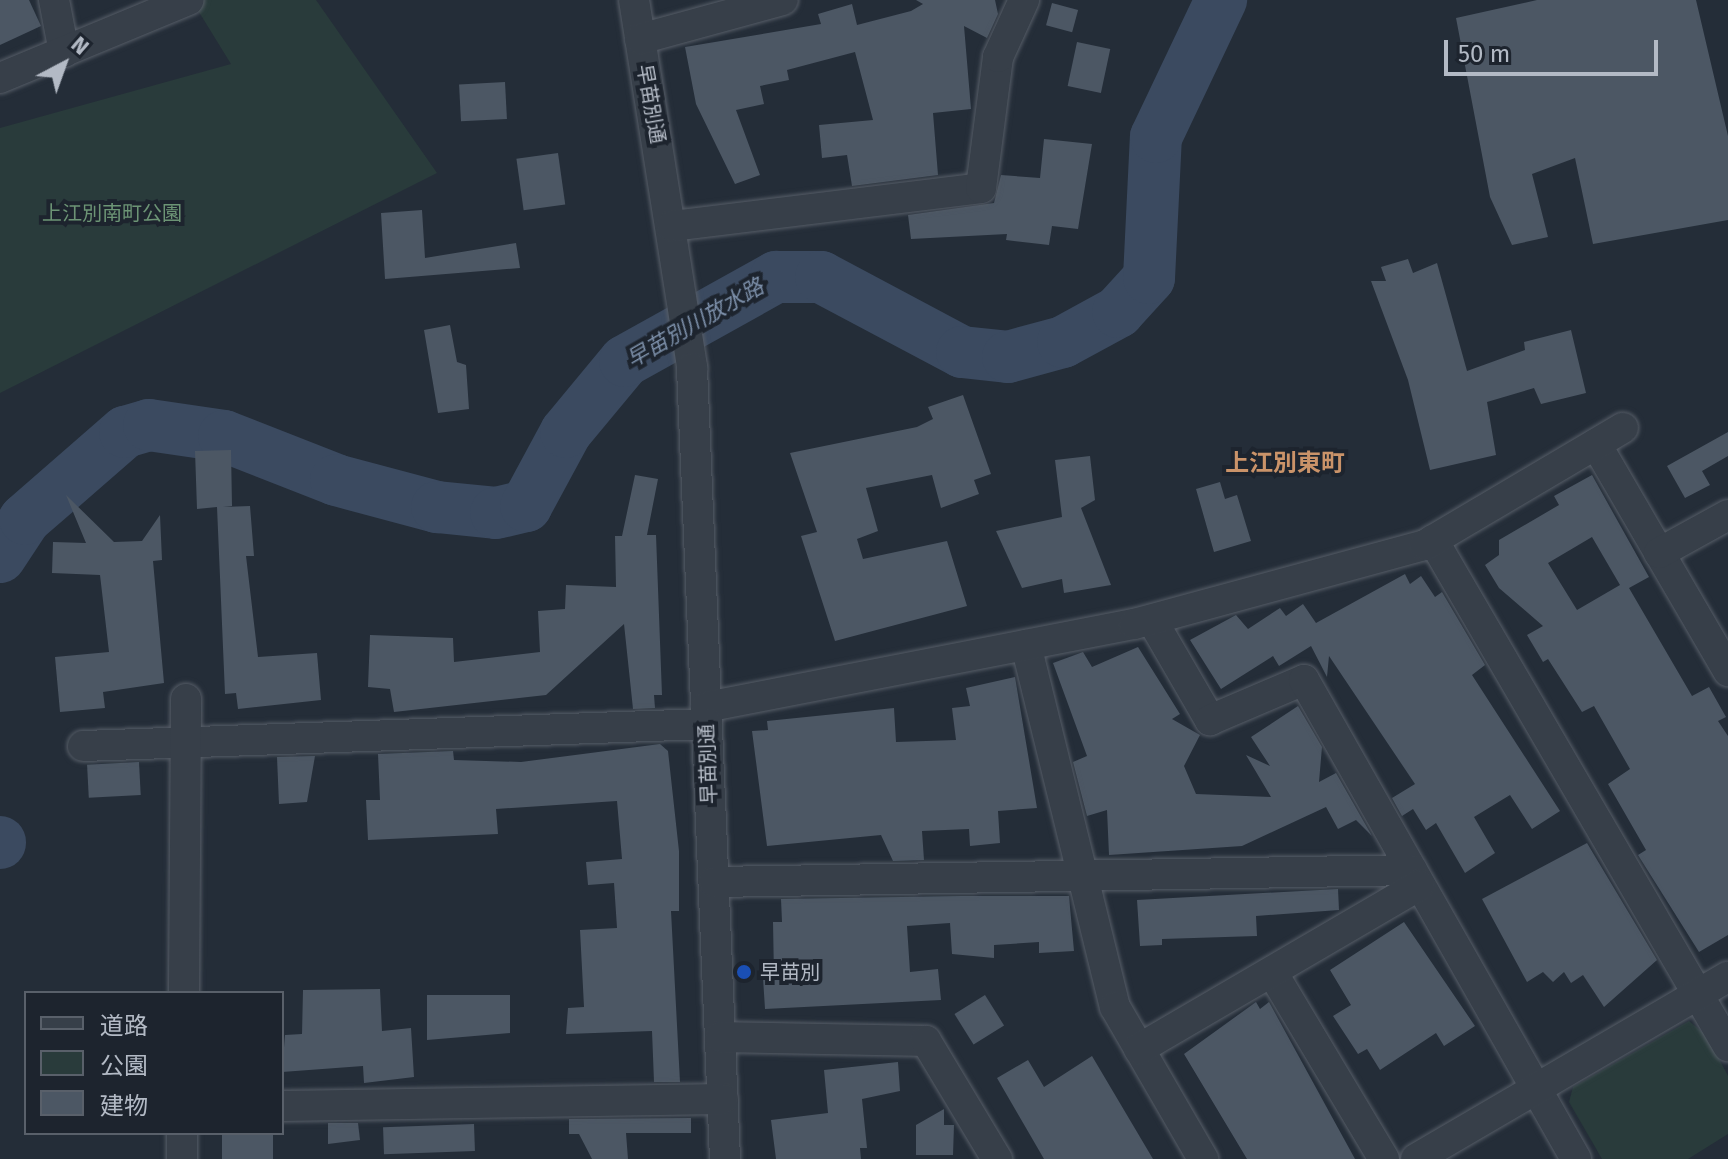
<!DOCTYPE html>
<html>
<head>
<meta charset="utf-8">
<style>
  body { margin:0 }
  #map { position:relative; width:1728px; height:1159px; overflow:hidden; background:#242d38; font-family:"Fira Sans","Noto Sans JP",sans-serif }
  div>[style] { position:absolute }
  .green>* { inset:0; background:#293b3b }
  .river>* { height:52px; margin:-26px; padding:0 26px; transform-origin:26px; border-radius:26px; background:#3b4a60 }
  .building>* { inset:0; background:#4c5764; transform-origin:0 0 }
  .roads { filter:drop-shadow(0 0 2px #565d67) drop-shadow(0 0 2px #565d67) }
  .minor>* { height:30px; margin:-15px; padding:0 15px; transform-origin:15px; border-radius:15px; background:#373f49 }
  .dots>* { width:22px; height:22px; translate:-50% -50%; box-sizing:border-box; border:4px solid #1d242e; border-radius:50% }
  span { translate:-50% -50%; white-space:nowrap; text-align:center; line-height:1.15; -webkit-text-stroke:8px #1d242e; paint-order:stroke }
  .street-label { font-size:20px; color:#b3bac5 }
  .park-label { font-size:20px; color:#6c9475 }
  .poi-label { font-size:20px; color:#b3bac5 }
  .left { translate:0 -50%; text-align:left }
  .water-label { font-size:22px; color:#7d90aa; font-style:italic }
  .quarter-label { font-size:24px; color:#ca9369; font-weight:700 }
  .legend { position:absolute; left:24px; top:991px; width:260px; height:144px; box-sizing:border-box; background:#1d242e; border:2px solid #59606a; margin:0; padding:10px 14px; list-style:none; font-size:24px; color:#b3bac5 }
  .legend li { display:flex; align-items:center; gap:16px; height:40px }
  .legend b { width:40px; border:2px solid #59606a }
  .north { position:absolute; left:24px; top:24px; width:80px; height:80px; -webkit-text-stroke:6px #1d242e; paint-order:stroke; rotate:41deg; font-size:22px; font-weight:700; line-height:32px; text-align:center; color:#b3bac5 }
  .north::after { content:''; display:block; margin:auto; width:28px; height:36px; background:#b3bac5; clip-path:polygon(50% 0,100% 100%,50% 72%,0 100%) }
  .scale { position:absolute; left:1444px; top:40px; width:214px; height:36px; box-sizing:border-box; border:4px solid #b3bac5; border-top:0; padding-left:10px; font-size:24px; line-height:28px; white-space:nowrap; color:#b3bac5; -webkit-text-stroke:6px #1d242e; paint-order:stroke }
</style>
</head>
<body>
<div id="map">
  <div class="green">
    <div style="clip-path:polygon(205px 0,316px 0,437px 173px,0 393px,0 128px,231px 64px,194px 4px)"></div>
    <div style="clip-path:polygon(1689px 1021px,1707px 1036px,1728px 1076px,1728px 1134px,1688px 1159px,1602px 1159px,1569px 1102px,1573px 1087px)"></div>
  </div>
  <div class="river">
    <div style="left:0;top:557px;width:45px;rotate:-56.7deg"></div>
    <div style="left:25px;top:519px;width:133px;rotate:-41deg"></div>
    <div style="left:125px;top:432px;width:25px;rotate:-16deg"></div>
    <div style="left:149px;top:425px;width:76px;rotate:8.3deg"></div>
    <div style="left:224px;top:436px;width:120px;rotate:21.4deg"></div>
    <div style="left:336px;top:480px;width:105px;rotate:15deg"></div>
    <div style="left:437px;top:507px;width:59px;rotate:5.8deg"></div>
    <div style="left:496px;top:513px;width:31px;rotate:-13deg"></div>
    <div style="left:526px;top:506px;width:84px;rotate:-61.6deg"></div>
    <div style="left:566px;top:432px;width:92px;rotate:-50.3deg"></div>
    <div style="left:625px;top:361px;width:173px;rotate:-29.1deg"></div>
    <div style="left:776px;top:277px;width:45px"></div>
    <div style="left:821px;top:277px;width:160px;rotate:28deg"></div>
    <div style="left:962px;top:352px;width:46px;rotate:6.2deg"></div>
    <div style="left:1008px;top:357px;width:57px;rotate:-15.3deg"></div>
    <div style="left:1063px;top:342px;width:63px;rotate:-28.6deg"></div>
    <div style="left:1118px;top:312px;width:46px;rotate:-47.6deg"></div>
    <div style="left:1149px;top:278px;width:141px;rotate:-87.2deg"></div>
    <div style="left:1156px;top:137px;width:152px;rotate:-64.6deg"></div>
    <div style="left:0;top:842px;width:1px;rotate:90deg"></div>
  </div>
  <div class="building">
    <div style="clip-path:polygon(0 0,29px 0,41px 26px,0 45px)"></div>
    <div style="clip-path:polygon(916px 0,995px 0,998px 14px,987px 38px,964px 26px,971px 109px,933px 113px,938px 175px,852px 186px,847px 155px,822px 158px,819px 125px,873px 120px,855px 52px,787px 70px,789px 80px,760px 86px,764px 104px,736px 110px,760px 175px,735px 184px,696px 104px,685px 47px,821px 24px,818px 14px,852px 4px,857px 25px,911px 11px,923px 4px)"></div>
    <div style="clip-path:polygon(1537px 0,1696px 0,1728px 136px,1728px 220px,1593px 244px,1575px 158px,1532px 174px,1548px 237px,1512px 245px,1490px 197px,1456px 18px)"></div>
    <div style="left:1052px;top:3px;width:27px;height:23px;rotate:15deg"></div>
    <div style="left:1077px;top:42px;width:34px;height:45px;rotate:12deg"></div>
    <div style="left:505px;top:82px;width:37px;height:46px;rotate:87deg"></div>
    <div style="clip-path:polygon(1044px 139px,1092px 144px,1078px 229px,1052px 226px,1049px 245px,1006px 240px,1007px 234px,911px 239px,908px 215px,994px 203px,1001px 175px,1040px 178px)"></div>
    <div style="left:558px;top:153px;width:52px;height:42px;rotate:82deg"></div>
    <div style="clip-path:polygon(422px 210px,425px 258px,516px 243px,520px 268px,385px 279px,381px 213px)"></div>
    <div style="clip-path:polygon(1408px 259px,1413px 273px,1437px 263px,1467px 371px,1525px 350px,1524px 342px,1571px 330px,1586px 393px,1541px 404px,1534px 388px,1487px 402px,1496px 455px,1430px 470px,1408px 380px,1371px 281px,1386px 281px,1381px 267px)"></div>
    <div style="clip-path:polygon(450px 325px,457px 362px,466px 365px,469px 409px,438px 413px,424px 330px)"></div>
    <div style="clip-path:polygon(963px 395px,991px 474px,974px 480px,979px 494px,941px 508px,932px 475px,866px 488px,878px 531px,857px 539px,863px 559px,947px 541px,967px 606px,835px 641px,801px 536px,817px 532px,790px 453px,917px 427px,933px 419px,928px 407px)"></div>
    <div style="clip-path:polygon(1728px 432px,1728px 456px,1702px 471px,1710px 485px,1685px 498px,1667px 466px)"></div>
    <div style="clip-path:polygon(231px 450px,232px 506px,223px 507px,250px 506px,254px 556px,246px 556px,258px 657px,317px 653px,321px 700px,238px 709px,236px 693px,225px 694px,217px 507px,197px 509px,195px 451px)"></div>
    <div style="clip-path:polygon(1090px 456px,1095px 500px,1081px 508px,1111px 585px,1064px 593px,1062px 579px,1022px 588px,996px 531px,1062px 517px,1055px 460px)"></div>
    <div style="clip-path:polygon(635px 475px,658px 479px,647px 535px,656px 535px,662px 695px,654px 695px,655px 708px,633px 709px,624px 624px,546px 695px,394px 712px,390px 689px,368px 687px,370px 635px,453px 638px,454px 662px,540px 652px,538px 611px,565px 609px,566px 585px,616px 587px,615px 536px,622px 536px)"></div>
    <div style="clip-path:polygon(evenodd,1592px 475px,1649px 577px,1629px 588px,1692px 696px,1709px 687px,1726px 717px,1718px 721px,1728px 736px,1728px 935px,1699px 952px,1638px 855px,1646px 850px,1608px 784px,1630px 769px,1594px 706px,1582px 712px,1548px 659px,1543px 662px,1527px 635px,1543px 626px,1499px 588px,1485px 565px,1499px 555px,1499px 540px,1559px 505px,1554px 496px,1592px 475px,1592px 537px,1620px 585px,1577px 610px,1548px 563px,1592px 537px)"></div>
    <div style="clip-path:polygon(1220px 482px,1225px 499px,1237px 495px,1251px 541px,1214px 552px,1196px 489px)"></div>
    <div style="clip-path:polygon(66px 495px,114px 542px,142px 541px,160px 515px,162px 560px,153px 561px,164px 683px,103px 692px,105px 708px,60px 712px,55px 657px,109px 652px,100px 575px,52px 573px,53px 542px,86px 543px)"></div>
    <div style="clip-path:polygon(1405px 574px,1410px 584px,1421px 576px,1435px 597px,1442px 592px,1485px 665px,1472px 675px,1560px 811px,1532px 829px,1510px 795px,1474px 817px,1495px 853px,1465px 873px,1436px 823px,1426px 830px,1413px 809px,1402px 816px,1392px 798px,1415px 784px,1329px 656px,1327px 677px,1311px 646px,1279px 666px,1273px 656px,1221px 689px,1190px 640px,1236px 615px,1248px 629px,1280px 608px,1286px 616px,1303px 604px,1316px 623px)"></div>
    <div style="clip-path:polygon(1138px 647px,1180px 714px,1172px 719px,1200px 735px,1184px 766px,1196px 794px,1271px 797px,1246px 755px,1270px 766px,1251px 737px,1298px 706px,1322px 747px,1319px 782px,1336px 773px,1372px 836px,1356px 820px,1338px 829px,1326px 807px,1242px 846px,1109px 855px,1107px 810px,1087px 816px,1073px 762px,1087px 756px,1053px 663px,1083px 652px,1092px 667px)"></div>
    <div style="clip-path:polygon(1015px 677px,1037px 808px,998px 811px,1000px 843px,970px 846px,969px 829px,922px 831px,924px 860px,893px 861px,881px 835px,767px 846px,752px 731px,768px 730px,767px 721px,894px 708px,896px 742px,956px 740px,952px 708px,970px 706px,966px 688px)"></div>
    <div style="clip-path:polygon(660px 744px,668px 751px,679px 851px,679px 911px,671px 911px,680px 1082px,654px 1082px,652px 1031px,566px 1034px,568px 1008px,584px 1007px,580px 930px,617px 928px,614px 883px,588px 885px,586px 862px,622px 859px,617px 801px,496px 809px,498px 834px,368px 840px,366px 800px,380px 800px,378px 754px,453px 751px,454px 760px,521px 762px)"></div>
    <div style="clip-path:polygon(315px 756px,307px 802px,279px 804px,277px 757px)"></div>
    <div style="left:139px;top:762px;width:33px;height:52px;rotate:87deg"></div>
    <div style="clip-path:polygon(1587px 843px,1657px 960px,1604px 1007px,1583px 975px,1571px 983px,1564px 972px,1553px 982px,1543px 972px,1527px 982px,1482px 899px)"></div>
    <div style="clip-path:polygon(1338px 889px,1339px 910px,1256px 916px,1257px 936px,1162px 939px,1162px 945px,1140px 946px,1137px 900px)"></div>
    <div style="clip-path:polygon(962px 896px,1069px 896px,1074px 951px,1039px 953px,1039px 942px,994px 945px,994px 958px,952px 954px,950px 923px,907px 926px,910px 972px,938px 969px,941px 1000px,765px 1009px,763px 978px,774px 977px,773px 922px,782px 922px,781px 899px)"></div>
    <div style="clip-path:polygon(1404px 922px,1475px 1026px,1444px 1046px,1436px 1033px,1380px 1070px,1367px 1049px,1358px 1054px,1333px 1016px,1351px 1005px,1330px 970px)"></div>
    <div style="clip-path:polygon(380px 989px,382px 1031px,411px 1028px,414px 1077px,364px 1083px,363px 1066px,282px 1072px,285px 1035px,302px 1034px,303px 990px)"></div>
    <div style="clip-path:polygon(427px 995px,510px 995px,510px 1033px,427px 1040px)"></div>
    <div style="left:985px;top:995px;width:36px;height:36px;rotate:58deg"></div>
    <div style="clip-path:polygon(1256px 1002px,1260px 1009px,1269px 1002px,1355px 1159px,1247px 1159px,1184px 1054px)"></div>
    <div style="clip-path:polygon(1092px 1056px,1153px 1159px,1044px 1159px,997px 1078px,1028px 1060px,1044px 1087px)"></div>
    <div style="clip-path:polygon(898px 1062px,900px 1091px,862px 1099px,867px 1148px,860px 1148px,861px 1159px,776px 1159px,771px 1120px,828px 1113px,824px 1070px)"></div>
    <div style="clip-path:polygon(944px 1109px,944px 1125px,954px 1125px,953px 1155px,916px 1155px,916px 1125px)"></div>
    <div style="clip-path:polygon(691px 1118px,691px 1133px,626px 1133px,628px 1159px,592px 1159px,579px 1134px,569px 1134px,569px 1119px)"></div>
    <div style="clip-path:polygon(328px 1123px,358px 1123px,360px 1140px,328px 1144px)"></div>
    <div style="left:474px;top:1124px;width:27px;height:91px;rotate:88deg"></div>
    <div style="left:222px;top:1133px;width:51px;height:26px"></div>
  </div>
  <div class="roads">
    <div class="minor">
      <div style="left:54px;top:0;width:53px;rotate:79.1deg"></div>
      <div style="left:634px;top:0;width:373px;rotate:81deg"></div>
      <div style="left:692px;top:368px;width:792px;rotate:87.61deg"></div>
      <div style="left:640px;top:39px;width:148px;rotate:-15.3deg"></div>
      <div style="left:0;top:78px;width:204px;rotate:-22.5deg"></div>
      <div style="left:672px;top:226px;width:311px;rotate:-7deg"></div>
      <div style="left:981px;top:188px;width:132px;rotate:-82.6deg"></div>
      <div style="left:998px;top:57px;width:63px;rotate:-65.5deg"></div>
      <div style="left:1596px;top:444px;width:263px;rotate:59.8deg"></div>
      <div style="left:1433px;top:540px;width:586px;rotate:59.76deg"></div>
      <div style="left:1659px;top:553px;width:79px;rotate:-28.8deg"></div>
      <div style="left:1152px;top:620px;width:116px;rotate:59.9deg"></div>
      <div style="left:1210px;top:720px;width:102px;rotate:-23.1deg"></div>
      <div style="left:1304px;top:680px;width:551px;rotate:60.41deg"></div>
      <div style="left:1026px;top:645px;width:373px;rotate:76.2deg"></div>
      <div style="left:1115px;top:1007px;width:176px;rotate:59.9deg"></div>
      <div style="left:706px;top:707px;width:436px;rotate:-11deg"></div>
      <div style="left:1134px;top:624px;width:302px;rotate:-15.2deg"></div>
      <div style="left:1425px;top:545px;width:230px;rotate:-30.6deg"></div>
      <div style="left:83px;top:746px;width:624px;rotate:-2.02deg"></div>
      <div style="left:714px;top:882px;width:698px;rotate:-0.98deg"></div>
      <div style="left:1272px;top:972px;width:218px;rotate:59.1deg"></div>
      <div style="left:184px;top:993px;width:294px;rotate:-89.6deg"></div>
      <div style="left:720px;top:1037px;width:206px;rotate:1.1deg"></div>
      <div style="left:926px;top:1041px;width:138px;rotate:59deg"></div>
      <div style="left:1139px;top:1049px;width:325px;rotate:-30.3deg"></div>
      <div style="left:282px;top:1106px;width:441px;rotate:-0.9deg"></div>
      <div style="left:182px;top:1133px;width:26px;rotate:90deg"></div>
      <div style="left:1416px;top:1159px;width:361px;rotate:-30.3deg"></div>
    </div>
  </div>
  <div class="dots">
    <div style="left:744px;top:972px;background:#1a4fb4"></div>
  </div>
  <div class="street-label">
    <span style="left:651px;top:104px;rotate:80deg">早苗別通</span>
    <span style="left:708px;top:764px;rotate:-92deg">早苗別通</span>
  </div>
  <div class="park-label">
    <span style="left:112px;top:213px">上江別南町公園</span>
  </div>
  <div class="poi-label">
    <span class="left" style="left:760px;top:972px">早苗別</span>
  </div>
  <div class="water-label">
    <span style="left:695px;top:323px;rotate:-30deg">早苗別川放水路</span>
  </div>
  <div class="quarter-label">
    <span style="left:1285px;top:464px">上江別東町</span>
  </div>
  <ul class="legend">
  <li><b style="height:10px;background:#373f49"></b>道路</li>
  <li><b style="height:22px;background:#293b3b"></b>公園</li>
  <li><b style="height:22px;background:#4c5764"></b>建物</li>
  </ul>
  <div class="north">N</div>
  <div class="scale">50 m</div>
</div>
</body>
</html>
